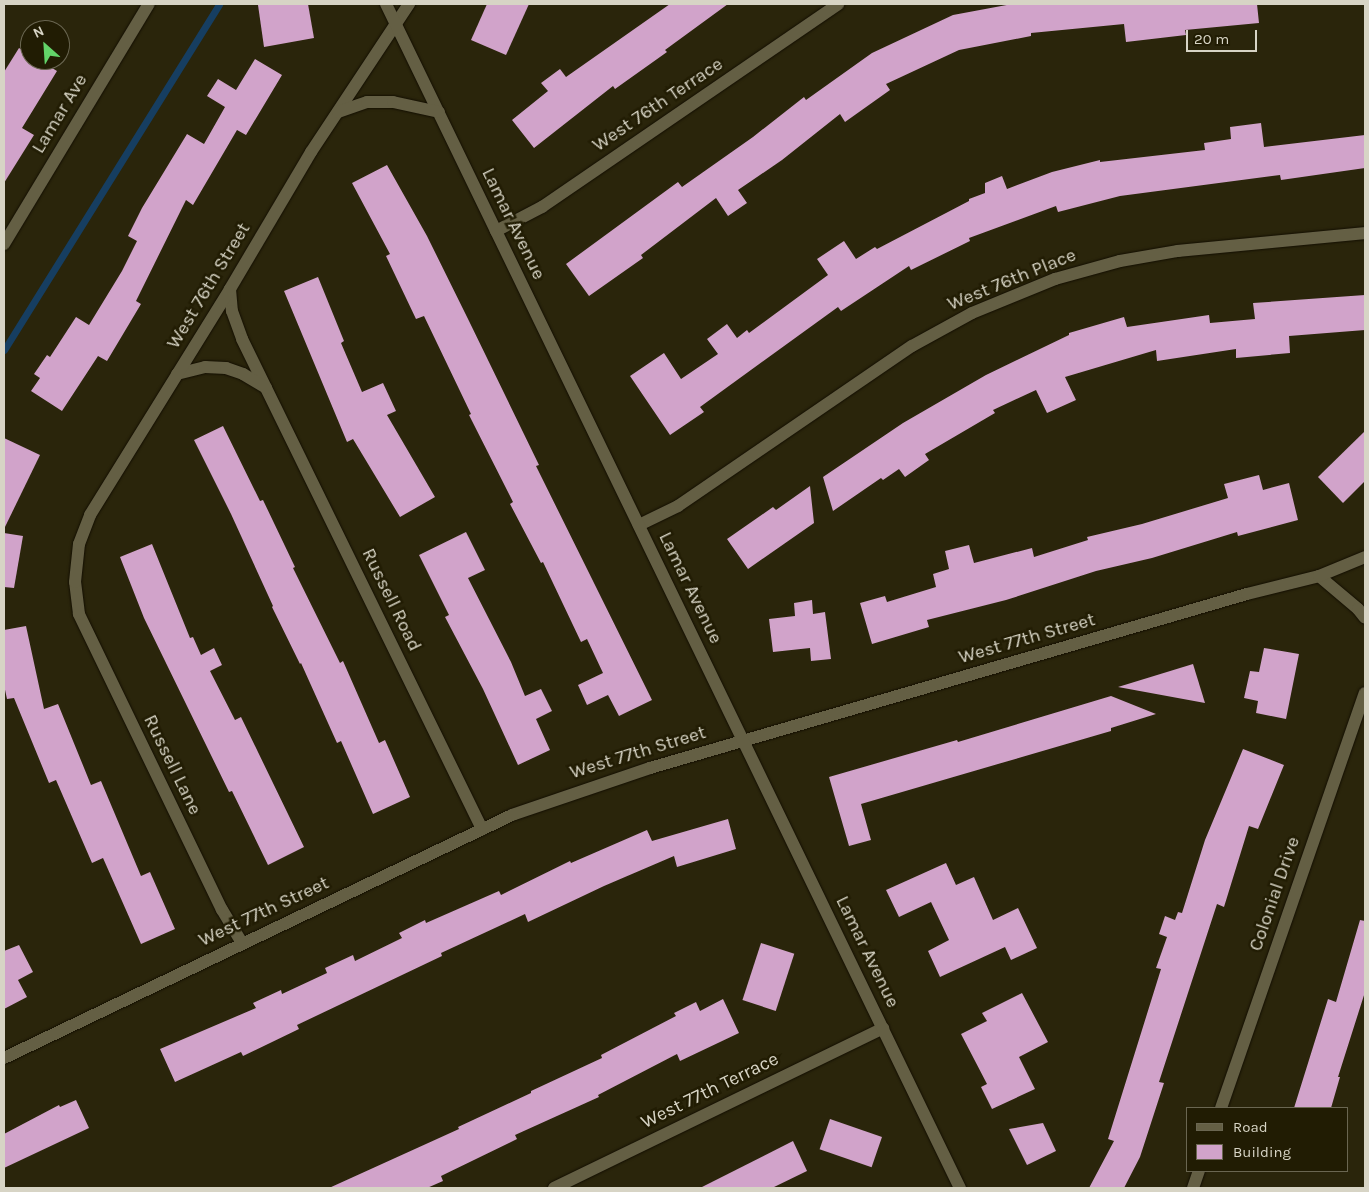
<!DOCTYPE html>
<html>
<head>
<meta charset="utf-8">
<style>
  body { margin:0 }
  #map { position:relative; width:1369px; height:1192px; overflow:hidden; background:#2a250b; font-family:Karla,sans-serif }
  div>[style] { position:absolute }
  .stream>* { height:7px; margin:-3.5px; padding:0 3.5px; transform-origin:3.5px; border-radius:3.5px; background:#163e61 }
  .building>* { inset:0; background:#d1a3ca; transform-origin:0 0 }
  .roads { filter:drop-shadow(0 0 1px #130e00) drop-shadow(0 0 1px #130e00) }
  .minor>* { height:12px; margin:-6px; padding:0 6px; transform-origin:6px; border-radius:6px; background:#645f44 }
  .tertiary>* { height:12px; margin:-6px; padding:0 6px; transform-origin:6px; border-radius:6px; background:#645f44 }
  span { translate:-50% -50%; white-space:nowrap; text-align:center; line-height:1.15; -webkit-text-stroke:5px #211c03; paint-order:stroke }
  .street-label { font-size:19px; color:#d7d4c5 }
  .frame { position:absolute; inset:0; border:5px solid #d7d4c5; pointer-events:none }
  .legend { position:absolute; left:1186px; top:1107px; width:162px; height:65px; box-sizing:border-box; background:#211c03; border:1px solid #6a6651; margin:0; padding:6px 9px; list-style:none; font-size:15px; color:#d7d4c5 }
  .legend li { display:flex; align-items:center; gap:10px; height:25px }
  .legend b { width:25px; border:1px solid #6a6651 }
  .north { position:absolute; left:20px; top:20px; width:50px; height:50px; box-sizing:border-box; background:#211c03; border:1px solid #6a6651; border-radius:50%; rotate:334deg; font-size:14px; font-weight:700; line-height:20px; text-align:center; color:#d7d4c5 }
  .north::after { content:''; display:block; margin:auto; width:18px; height:22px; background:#63d469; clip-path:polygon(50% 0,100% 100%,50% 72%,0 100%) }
  .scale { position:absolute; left:1186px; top:30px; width:71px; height:22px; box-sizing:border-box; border:2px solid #d7d4c5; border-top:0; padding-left:6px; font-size:15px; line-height:18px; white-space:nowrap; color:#d7d4c5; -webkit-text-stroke:4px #211c03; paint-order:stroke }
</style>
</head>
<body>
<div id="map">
  <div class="stream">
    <div style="left:4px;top:350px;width:407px;rotate:-58.1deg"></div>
  </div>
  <div class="building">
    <div style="clip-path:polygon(268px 4px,308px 4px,314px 38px,264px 47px,258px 5px)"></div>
    <div style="clip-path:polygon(487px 4px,529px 4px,506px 55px,471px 40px)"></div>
    <div style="clip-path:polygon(670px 4px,728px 4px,665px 50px,667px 52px,615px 89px,613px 86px,534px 148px,512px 120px,548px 91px,541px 83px,560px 69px,566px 77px)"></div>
    <div style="clip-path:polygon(1012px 4px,1257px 4px,1259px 23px,1185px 30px,1186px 35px,1126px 42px,1124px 24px,1031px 33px,1031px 36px,959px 50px,886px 84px,890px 90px,845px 122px,840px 114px,782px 160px,738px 190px,747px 203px,728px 216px,716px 198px,641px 255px,643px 258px,589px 296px,566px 264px,678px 182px,682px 187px,753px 137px,804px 97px,806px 100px,872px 53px,953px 15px)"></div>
    <div style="clip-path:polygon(19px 48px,30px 55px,30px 60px,39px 60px,57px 71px,22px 128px,34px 135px,4px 183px,4px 72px)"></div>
    <div style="clip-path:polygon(255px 59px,282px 75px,246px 135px,237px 130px,193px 205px,186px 200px,136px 301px,141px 304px,107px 361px,98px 356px,62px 411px,31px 391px,40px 378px,34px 374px,47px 355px,50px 357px,76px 317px,89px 325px,122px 271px,137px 241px,128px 236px,142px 208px,187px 134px,204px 144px,225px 107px,207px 96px,218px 79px,236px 90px)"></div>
    <div style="clip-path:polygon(1261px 123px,1264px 147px,1365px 135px,1365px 168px,1281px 180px,1280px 175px,1120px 196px,1058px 212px,1056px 206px,969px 238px,970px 241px,911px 270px,909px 266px,841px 311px,838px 307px,700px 407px,704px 412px,670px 435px,630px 376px,664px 353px,681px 379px,718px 354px,707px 339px,727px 324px,737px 338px,747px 330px,749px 333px,828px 275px,817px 259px,844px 241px,856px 259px,875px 247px,877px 249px,969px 201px,969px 199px,985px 193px,985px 183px,1002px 176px,1007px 189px,1052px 172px,1100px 160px,1100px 162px,1205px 150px,1204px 143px,1231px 139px,1230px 127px)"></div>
    <div style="clip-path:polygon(387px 165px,427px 236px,469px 321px,539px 465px,536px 466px,652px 700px,619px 716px,608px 695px,587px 705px,578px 685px,603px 673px,587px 639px,581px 642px,543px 562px,541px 563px,510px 504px,513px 502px,469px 415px,471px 414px,424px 316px,416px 319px,386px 256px,390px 254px,352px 183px)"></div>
    <div style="clip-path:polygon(318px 277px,344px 341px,341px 343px,362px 392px,383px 383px,396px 411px,387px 415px,435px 497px,400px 517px,353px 439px,347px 442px,284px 291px)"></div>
    <div style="clip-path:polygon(1365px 295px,1365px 330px,1289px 336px,1290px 353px,1236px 358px,1236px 349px,1157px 361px,1156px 350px,1065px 377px,1076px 400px,1047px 413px,1036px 390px,993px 410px,995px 413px,925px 454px,929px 460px,905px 477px,899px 469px,883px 480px,881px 478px,833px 511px,823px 477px,903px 423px,986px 375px,1069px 335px,1069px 333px,1124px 317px,1127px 327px,1209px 315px,1210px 323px,1255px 319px,1253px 303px)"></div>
    <div style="clip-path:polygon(223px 426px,260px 501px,263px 500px,295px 567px,293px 568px,340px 663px,343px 661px,379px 743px,385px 740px,410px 797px,373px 814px,341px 741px,337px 743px,301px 663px,300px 664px,272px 607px,273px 606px,231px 514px,194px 440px)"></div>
    <div style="clip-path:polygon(1365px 431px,1365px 481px,1343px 503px,1318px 477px)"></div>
    <div style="clip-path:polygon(4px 438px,40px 455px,4px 529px)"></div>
    <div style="clip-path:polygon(1259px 475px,1263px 490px,1289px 483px,1298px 520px,1238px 536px,1237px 532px,1152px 558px,1096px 571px,1006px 600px,927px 620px,929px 627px,872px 644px,860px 603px,885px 596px,887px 602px,936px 587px,933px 574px,949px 569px,945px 551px,969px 545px,974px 563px,1032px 548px,1034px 557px,1088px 540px,1087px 537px,1142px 524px,1228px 498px,1224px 484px)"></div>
    <div style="clip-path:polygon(810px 486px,814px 523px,748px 569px,727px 539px,773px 507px,776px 510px)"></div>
    <div style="clip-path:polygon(466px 532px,485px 570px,468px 578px,511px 662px,525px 696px,541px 689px,552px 711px,536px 719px,550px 750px,518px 765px,483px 689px,445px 617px,449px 615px,419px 555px)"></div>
    <div style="clip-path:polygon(4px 533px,23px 536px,14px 588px,4px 587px)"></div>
    <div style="clip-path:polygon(152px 544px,190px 638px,193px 637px,201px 655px,214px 648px,222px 665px,210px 671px,235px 720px,241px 717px,304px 847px,268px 865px,232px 791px,229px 792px,144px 618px,120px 557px)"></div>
    <div style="clip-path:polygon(812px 600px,813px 614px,825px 612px,831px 659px,811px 661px,810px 648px,773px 652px,769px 619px,795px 616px,794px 603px)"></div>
    <div style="clip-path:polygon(26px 626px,44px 709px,58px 704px,91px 785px,101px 781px,141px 876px,150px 872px,175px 929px,141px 944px,103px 858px,92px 863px,56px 780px,49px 783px,14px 698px,7px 699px,4px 685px,4px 630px)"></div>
    <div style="clip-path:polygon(1264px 648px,1299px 654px,1286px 719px,1256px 713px,1258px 701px,1244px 698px,1250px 671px,1259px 672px)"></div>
    <div style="clip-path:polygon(1193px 664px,1205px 703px,1118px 687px)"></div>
    <div style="clip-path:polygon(1111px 696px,1156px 714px,1111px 728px,1111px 731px,861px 804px,871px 840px,849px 846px,829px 777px,957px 740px,958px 742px)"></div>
    <div style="clip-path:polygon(1243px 749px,1284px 765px,1258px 829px,1249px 826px,1224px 907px,1217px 904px,1159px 1082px,1164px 1083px,1140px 1157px,1124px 1188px,1089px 1188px,1114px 1141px,1108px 1139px,1161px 969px,1156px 968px,1167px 937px,1159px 934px,1165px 916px,1175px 920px,1178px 912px,1182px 913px,1205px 840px)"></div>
    <div style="clip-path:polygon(728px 819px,736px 849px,677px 867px,674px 856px,604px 886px,528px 922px,525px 914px,441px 953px,442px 956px,297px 1025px,299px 1029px,243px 1056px,241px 1052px,175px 1082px,160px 1049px,256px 1008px,253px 1003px,281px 990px,282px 994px,327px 973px,325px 968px,353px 955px,355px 961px,402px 938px,399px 933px,425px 920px,426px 923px,499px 891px,501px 895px,570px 861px,571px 863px,647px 830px,652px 841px)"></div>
    <div style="clip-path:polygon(946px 863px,956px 885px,974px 877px,993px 920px,1018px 908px,1037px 948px,1011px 960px,1005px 947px,940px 977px,928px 951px,949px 940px,931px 902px,899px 917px,886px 890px)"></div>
    <div style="clip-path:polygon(1360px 920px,1365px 921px,1365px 992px,1338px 1077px,1340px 1077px,1331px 1108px,1294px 1108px,1328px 999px,1336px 1002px)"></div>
    <div style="left:761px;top:943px;width:35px;height:60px;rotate:18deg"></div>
    <div style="clip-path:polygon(19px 945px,33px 972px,18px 980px,27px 997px,4px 1009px,4px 951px)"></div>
    <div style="clip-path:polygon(1022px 993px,1048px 1042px,1019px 1057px,1035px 1089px,992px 1109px,981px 1087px,987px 1084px,961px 1034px,987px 1021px,982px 1013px)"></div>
    <div style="clip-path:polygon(723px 999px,739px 1033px,680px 1061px,677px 1054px,598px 1095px,599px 1097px,515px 1135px,517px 1139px,441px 1176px,443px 1181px,427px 1188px,329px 1188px,459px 1129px,458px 1127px,531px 1093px,531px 1091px,602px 1058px,601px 1055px,676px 1016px,674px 1013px,696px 1002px,700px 1011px)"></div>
    <div style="clip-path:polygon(76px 1100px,89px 1128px,4px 1168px,4px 1134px,59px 1105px,60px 1107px)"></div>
    <div style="left:830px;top:1119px;width:55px;height:32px;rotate:19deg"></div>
    <div style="clip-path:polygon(1043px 1123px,1056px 1151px,1027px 1165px,1009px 1129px)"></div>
    <div style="clip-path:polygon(793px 1141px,807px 1171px,772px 1188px,700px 1188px)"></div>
  </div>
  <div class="roads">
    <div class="minor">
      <div style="left:496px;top:231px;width:52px;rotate:-27.6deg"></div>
      <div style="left:542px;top:207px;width:359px;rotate:-34.4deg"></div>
      <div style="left:4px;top:244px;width:280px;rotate:-58.9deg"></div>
      <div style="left:230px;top:289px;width:22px;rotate:85deg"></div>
      <div style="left:232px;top:311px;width:30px;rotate:70deg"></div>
      <div style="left:242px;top:339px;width:546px;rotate:63.9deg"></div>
      <div style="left:177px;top:374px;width:29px;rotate:-14deg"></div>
      <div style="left:205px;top:367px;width:21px;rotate:3deg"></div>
      <div style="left:226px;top:368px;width:18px;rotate:19deg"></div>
      <div style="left:243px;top:374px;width:27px;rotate:31deg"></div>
      <div style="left:639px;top:525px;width:43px;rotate:-26deg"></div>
      <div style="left:678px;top:506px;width:283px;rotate:-34.4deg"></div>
      <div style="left:912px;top:346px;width:68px;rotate:-28.8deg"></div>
      <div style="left:972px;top:313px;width:90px;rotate:-22.3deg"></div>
      <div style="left:1055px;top:279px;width:67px;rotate:-15.5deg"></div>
      <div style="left:1120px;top:261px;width:59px;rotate:-9.8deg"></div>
      <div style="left:1178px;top:251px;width:188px;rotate:-5.5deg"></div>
      <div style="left:1319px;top:576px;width:51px;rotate:40.2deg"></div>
      <div style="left:1358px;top:609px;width:11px;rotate:52deg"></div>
      <div style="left:242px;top:943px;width:39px;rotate:-121deg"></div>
      <div style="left:222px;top:910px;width:329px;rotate:-115.8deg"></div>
      <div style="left:79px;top:614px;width:32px;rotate:-97deg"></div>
      <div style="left:75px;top:582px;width:38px;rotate:-84deg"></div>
      <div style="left:79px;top:544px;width:31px;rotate:-69deg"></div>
      <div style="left:90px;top:515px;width:266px;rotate:-58.2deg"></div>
      <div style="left:230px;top:289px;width:159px;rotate:-59.4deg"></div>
      <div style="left:311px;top:152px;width:178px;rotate:-56.5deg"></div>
      <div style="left:4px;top:1058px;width:563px;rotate:-25.56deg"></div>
      <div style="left:512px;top:815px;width:146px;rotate:-18.8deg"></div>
      <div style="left:650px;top:768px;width:622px;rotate:-16.25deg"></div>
      <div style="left:1247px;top:594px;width:74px;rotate:-14deg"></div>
      <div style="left:1319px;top:576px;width:50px;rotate:-22.4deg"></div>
      <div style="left:1221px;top:1108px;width:439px;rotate:-70.9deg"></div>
      <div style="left:554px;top:1188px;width:366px;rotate:-25.9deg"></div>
      <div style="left:1193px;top:1188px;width:18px;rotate:-71deg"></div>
    </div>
    <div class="tertiary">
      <div style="left:386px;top:4px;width:1316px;rotate:64.14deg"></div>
      <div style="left:338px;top:112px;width:31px;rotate:-19deg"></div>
      <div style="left:367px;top:102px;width:26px"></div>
      <div style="left:393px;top:102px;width:47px;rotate:12.3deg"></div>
    </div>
  </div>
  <div class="street-label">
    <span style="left:658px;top:105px;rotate:-34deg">West 76th Terrace</span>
    <span style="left:60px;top:114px;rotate:-59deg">Lamar Ave</span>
    <span style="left:513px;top:224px;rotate:64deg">Lamar Avenue</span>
    <span style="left:1012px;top:280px;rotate:-22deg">West 76th Place</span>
    <span style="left:209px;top:286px;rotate:-59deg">West 76th Street</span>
    <span style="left:690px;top:588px;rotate:64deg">Lamar Avenue</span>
    <span style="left:391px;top:600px;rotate:64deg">Russell Road</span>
    <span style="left:1027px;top:639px;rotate:-16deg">West 77th Street</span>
    <span style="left:638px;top:753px;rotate:-17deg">West 77th Street</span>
    <span style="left:172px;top:765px;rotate:64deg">Russell Lane</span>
    <span style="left:1275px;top:894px;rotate:-71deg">Colonial Drive</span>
    <span style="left:264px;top:912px;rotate:-25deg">West 77th Street</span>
    <span style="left:867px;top:952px;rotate:64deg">Lamar Avenue</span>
    <span style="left:710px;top:1091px;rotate:-26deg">West 77th Terrace</span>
  </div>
  <div class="frame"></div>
  <ul class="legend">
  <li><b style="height:6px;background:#645f44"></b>Road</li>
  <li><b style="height:14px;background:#d1a3ca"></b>Building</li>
  </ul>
  <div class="north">N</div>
  <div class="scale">20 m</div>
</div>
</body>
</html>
